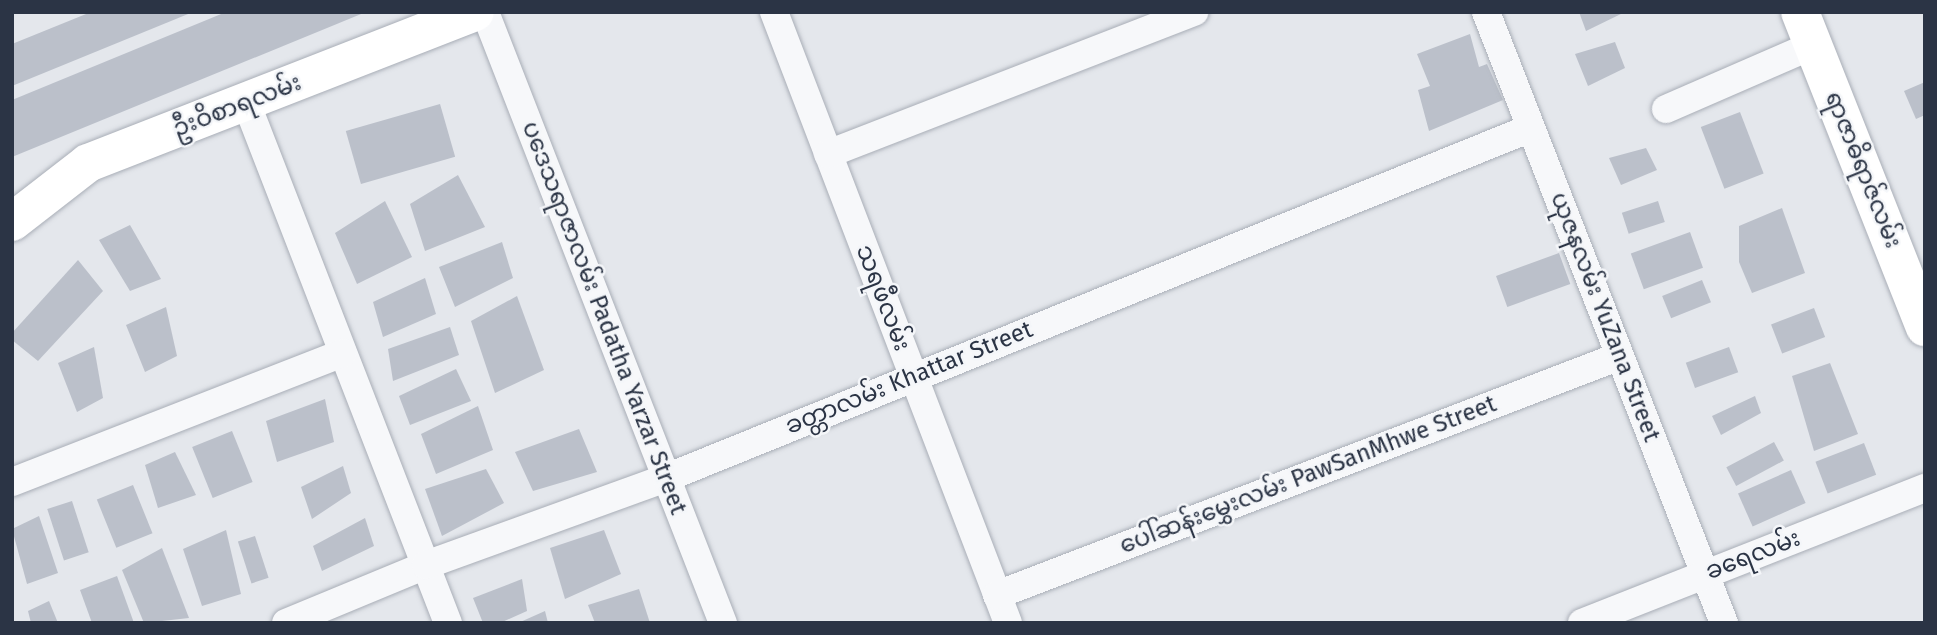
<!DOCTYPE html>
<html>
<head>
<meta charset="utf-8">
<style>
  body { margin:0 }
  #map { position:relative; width:1937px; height:635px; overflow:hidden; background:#e4e7ec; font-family:"Fira Sans","Noto Sans Myanmar",sans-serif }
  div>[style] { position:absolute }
  .building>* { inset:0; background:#bbc0ca; transform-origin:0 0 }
  .roads { filter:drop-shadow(0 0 2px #a9aeb7) drop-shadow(0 0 2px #a9aeb7) }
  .street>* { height:28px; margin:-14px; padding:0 14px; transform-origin:14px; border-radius:14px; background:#f7f8fa }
  .secondary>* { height:38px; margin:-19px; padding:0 19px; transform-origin:19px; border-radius:19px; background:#fff }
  span { translate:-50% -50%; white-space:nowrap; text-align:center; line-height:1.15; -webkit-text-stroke:5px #f4f6f9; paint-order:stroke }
  .street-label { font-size:24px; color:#2b3445 }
  .frame { position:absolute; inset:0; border:14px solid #2b3445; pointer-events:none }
</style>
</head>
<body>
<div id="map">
  <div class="building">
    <div style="clip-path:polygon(91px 12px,193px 12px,12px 86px,12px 44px)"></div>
    <div style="clip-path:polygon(366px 12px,12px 157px,12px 100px,226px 12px)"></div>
    <div style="clip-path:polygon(1579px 12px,1625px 12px,1586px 31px)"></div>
    <div style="clip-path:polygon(1470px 34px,1479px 67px,1487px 64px,1503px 100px,1429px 131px,1418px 90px,1430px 86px,1417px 54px)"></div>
    <div style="clip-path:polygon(1615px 42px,1625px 68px,1588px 86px,1575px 54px)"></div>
    <div style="clip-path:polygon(1925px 82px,1925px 115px,1916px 119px,1904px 91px)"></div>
    <div style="left:440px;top:104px;width:55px;height:98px;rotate:74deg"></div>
    <div style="left:1740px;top:112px;width:66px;height:42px;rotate:69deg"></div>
    <div style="clip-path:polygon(1646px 148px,1657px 170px,1621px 185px,1609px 158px)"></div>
    <div style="clip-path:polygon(458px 175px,485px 227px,425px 251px,410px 204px)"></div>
    <div style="clip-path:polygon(385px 201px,412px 257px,357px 284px,335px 233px)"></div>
    <div style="left:1658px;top:201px;width:22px;height:38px;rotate:72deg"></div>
    <div style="clip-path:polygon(1782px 208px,1805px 273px,1752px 293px,1739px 262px,1739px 226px)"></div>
    <div style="clip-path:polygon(130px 225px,161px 279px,130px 291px,99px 240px)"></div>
    <div style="left:1690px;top:232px;width:38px;height:63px;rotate:70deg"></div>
    <div style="clip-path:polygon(502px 242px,513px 278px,455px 307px,439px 267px)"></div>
    <div style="left:1559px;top:253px;width:33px;height:67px;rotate:70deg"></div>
    <div style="clip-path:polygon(78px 260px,103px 291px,38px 361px,12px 340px,12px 333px)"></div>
    <div style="clip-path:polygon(425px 278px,436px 314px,383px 337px,373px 302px)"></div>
    <div style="left:1702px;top:280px;width:24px;height:43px;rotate:68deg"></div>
    <div style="clip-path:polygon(517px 296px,544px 370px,495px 393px,471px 321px)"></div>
    <div style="clip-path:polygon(166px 307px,177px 356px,145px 372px,126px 325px)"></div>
    <div style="left:1814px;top:308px;width:31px;height:46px;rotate:69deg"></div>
    <div style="clip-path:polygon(450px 327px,459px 355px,393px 381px,388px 349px)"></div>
    <div style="clip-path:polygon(94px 347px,103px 398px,77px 412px,58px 363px)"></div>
    <div style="left:1729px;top:347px;width:27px;height:46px;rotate:70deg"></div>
    <div style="clip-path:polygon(1830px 363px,1858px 434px,1814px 451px,1792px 376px)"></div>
    <div style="clip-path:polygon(456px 369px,471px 401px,410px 425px,399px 396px)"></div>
    <div style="clip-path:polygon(1755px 396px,1761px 413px,1721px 435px,1712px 416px)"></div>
    <div style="clip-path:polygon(325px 399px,334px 442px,277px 462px,266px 421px)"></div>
    <div style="clip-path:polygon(478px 406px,493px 450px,436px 474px,421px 434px)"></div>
    <div style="clip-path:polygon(579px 429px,597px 472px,533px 491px,515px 452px)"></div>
    <div style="left:232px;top:431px;width:55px;height:43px;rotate:68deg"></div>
    <div style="left:1774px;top:442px;width:21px;height:54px;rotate:62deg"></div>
    <div style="left:1864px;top:443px;width:34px;height:52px;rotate:69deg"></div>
    <div style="clip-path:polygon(175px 452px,196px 495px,158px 508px,145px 465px)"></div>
    <div style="clip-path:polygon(343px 466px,351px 493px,312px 519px,301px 487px)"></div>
    <div style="clip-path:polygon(486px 469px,504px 503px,442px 536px,425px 489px)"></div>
    <div style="left:1791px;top:470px;width:36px;height:58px;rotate:66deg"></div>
    <div style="left:133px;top:485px;width:52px;height:39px;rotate:68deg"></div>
    <div style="left:72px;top:501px;width:54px;height:26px;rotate:72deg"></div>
    <div style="clip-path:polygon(39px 516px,58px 573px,27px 584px,12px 529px)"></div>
    <div style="clip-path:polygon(365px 518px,374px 546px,322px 571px,313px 546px)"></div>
    <div style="clip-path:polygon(226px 530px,241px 594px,202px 606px,183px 549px)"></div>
    <div style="clip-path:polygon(604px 530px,621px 574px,565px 599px,550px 548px)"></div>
    <div style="left:255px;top:536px;width:44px;height:18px;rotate:72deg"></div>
    <div style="clip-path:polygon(162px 548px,189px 618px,144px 623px,122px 570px)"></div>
    <div style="clip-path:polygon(117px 576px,134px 623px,92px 623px,80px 590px)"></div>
    <div style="clip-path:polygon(522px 579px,527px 611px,500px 623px,483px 623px,473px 598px)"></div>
    <div style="clip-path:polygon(639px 589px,650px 623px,595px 623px,588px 605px)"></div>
    <div style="clip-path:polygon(49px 601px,58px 623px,31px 623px,28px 611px)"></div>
    <div style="clip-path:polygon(545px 611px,548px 623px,518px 623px)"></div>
  </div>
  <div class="roads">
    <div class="street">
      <div style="left:485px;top:12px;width:656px;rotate:68.72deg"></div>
      <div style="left:774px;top:12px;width:654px;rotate:69.04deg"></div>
      <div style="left:1486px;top:12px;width:656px;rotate:68.72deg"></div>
      <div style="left:246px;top:102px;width:559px;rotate:68.81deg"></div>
      <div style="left:1666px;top:109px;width:160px;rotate:-23.5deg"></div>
      <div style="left:828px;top:154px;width:393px;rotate:-21.2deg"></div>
      <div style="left:12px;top:482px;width:355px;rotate:-21.3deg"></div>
      <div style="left:997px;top:595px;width:667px;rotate:-20.99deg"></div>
      <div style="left:286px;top:623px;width:152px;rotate:-22.5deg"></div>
      <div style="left:426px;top:565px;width:255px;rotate:-19.9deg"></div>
      <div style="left:666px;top:478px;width:933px;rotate:-22.03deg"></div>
      <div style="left:1582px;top:623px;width:369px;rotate:-21.5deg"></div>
    </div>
    <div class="secondary">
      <div style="left:1800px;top:12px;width:339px;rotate:68.4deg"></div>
      <div style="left:12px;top:222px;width:96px;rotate:-37.8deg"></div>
      <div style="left:88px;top:163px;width:415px;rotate:-21.3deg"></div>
    </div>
  </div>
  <div class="street-label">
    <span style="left:237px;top:106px;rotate:-21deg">ဦးဝိစာရလမ်း</span>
    <span style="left:1863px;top:170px;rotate:68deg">ရာဇာဓိရာဇ်လမ်း</span>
    <span style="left:883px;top:298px;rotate:69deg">သရဖီလမ်း</span>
    <span style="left:1605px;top:317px;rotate:69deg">ယုဇနလမ်း YuZana Street</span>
    <span style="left:604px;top:318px;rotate:69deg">ပဒေသရာဇာလမ်း Padatha Yarzar Street</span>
    <span style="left:909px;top:378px;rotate:-22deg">ခတ္တာလမ်း Khattar Street</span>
    <span style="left:1308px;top:475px;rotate:-21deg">ပေါ်ဆန်းမွှေးလမ်း PawSanMhwe Street</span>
    <span style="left:1753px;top:555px;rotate:-21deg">ခရေလမ်း</span>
  </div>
  <div class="frame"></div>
</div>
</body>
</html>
